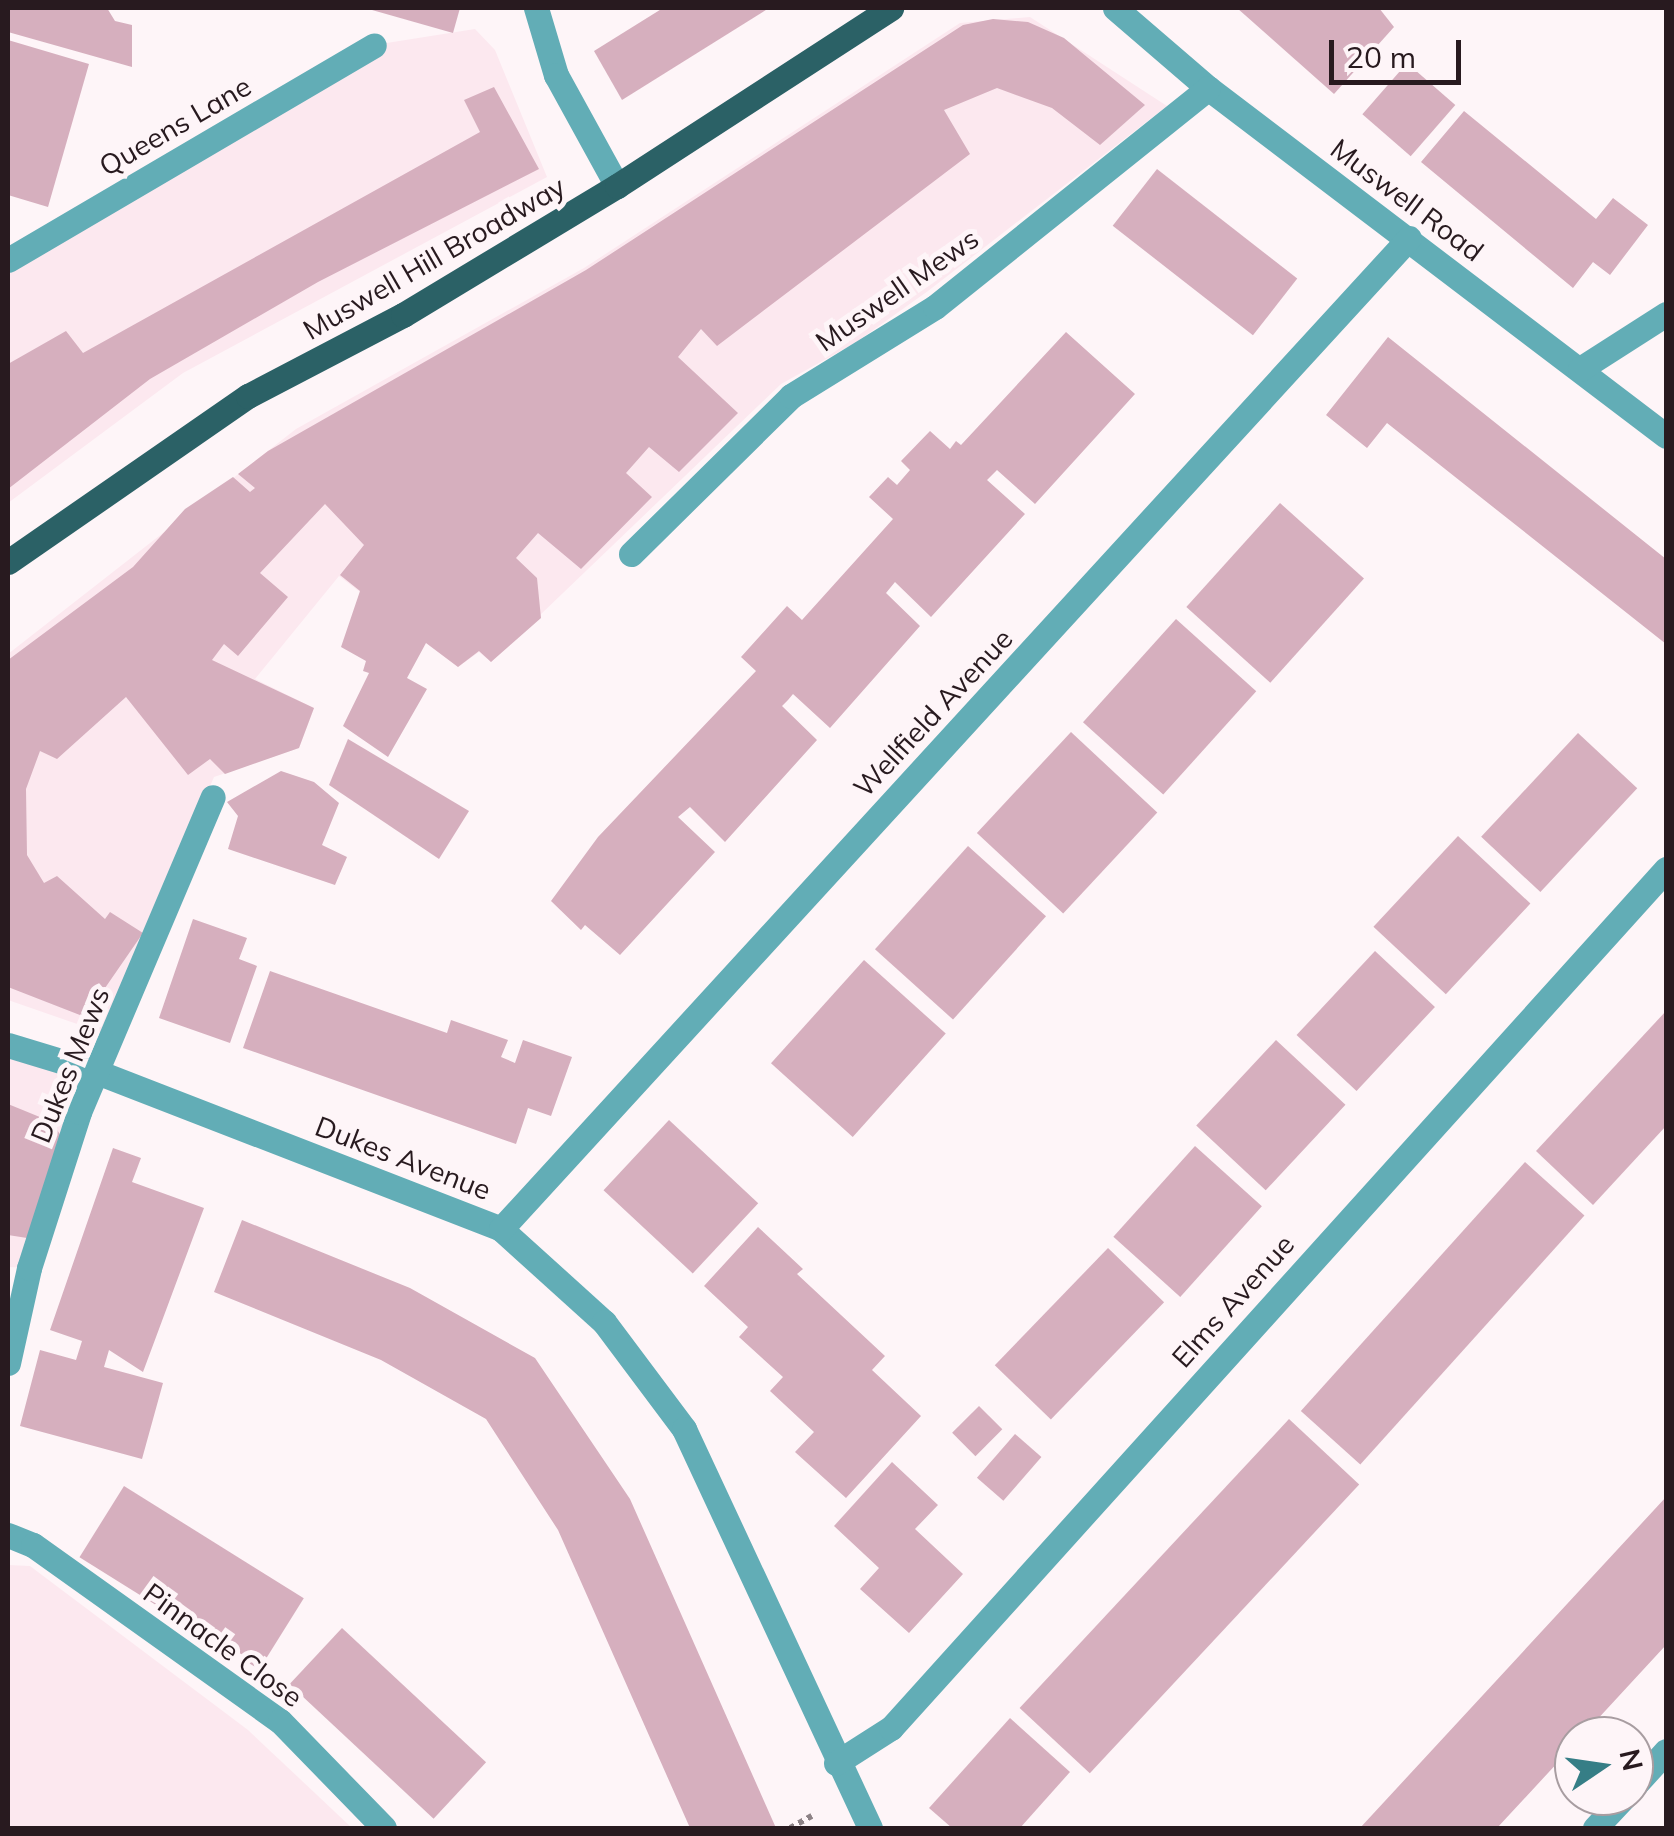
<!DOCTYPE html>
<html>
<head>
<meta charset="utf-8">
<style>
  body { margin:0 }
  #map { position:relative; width:1674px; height:1836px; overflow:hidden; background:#fef5f8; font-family:Mulish,sans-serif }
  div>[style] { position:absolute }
  .built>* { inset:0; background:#fce8ef }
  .building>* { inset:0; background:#d6afbe; transform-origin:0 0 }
  .path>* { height:6px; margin-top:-3px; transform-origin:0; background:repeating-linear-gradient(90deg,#8d8286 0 5px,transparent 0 10px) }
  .minor>* { height:25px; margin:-12.5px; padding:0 12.5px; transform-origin:12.5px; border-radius:12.5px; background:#62adb6 }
  .major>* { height:25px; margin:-12.5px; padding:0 12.5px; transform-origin:12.5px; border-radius:12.5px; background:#2b6166 }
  span { translate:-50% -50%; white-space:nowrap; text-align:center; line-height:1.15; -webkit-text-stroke:10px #fef5f8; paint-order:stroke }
  .street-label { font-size:28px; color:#281a1f }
  .frame { position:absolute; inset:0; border:10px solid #281a1f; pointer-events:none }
  .north { position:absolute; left:1554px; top:1716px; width:100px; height:100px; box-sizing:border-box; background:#fef5f8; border:2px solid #a89da1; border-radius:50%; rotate:77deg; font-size:28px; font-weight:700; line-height:40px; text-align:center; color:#281a1f }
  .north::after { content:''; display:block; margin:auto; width:35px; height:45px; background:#367e86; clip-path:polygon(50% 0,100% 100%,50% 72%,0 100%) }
  .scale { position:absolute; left:1329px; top:40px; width:132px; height:45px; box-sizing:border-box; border:5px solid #281a1f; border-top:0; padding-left:12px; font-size:30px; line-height:35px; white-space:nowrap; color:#281a1f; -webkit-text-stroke:8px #fef5f8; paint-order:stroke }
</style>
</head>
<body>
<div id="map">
  <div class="built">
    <div style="clip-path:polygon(1030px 17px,1167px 106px,928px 291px,855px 343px,781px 384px,491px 662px,479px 652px,458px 667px,339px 576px,255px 679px,314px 708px,299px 748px,214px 777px,103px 1033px,8px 1000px,8px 654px,296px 429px,584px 268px,960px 23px)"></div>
    <div style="clip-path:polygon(475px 29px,495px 50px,547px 177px,183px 373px,8px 503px,8px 260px,374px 45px)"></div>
    <div style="clip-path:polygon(8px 1045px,97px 1072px,29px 1268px,8px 1267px)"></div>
    <div style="clip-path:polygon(8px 1565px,30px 1566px,248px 1730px,352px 1828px,8px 1828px)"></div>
  </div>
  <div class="building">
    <div style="clip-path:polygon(8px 8px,107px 8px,115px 21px,132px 25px,132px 67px,8px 32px)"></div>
    <div style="clip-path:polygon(365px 8px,460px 8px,453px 33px)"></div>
    <div style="clip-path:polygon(663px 8px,769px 8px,622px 100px,594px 51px)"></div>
    <div style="clip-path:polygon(1237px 8px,1379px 8px,1394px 27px,1334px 94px)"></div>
    <div style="clip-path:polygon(993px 19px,1028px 22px,1064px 38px,1145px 105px,1100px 145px,1052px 108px,997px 88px,944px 110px,970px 154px,717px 346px,701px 329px,678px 357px,738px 413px,679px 472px,649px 447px,626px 473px,652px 497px,581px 569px,538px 533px,516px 558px,537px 578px,541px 618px,491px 662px,479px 651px,458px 667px,426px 643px,407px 678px,427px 689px,388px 757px,343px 726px,369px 673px,363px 671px,366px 661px,341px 647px,360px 591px,340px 575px,364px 545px,325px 504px,260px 573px,288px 597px,238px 656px,224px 644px,212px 660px,314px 708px,299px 748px,225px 774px,210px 759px,188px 775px,126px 697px,57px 759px,40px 751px,26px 789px,27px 855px,44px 883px,57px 876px,105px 919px,110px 912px,143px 933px,85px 1017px,8px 987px,8px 660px,133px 567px,185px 509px,233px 477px,250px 492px,255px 488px,238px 474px,268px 451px,586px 270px,963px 25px)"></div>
    <div style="clip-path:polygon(8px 40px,89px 64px,48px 207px,8px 195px)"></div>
    <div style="left:1407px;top:63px;width:64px;height:68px;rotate:41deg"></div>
    <div style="clip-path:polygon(494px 87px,539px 169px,318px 282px,150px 379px,8px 489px,8px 364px,66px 331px,83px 353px,480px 132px,464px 100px)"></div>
    <div style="clip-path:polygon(1464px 111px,1596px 219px,1613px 198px,1648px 225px,1610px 275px,1593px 262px,1573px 288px,1421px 162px)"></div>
    <div style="left:1157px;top:169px;width:178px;height:72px;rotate:38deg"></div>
    <div style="clip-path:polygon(1066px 332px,1135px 394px,1035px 504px,997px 470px,987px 480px,1025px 514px,931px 617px,895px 582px,886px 593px,920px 626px,830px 728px,793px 694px,788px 700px,782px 706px,817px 740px,725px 842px,690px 807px,678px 817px,715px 852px,620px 955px,585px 925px,581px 930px,551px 901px,598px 837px,756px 671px,741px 657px,787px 606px,802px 620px,893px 519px,869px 497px,888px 477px,897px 485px,910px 470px,901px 461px,930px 431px,950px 449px,956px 441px,961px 445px)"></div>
    <div style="clip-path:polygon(1388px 337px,1666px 559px,1666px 644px,1387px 423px,1367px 448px,1326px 415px)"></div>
    <div style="left:1280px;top:503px;width:113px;height:140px;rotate:42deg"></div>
    <div style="left:1176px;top:619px;width:108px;height:139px;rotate:42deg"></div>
    <div style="left:1071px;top:732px;width:118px;height:138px;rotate:43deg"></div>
    <div style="left:1578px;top:733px;width:81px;height:142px;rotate:43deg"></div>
    <div style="clip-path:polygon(348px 739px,469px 811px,439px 859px,329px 785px)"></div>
    <div style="clip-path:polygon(281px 771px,314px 782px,339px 803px,322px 845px,347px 857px,335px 885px,228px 849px,238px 816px,227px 802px)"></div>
    <div style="left:1458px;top:836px;width:99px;height:124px;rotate:43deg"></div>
    <div style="left:968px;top:846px;width:105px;height:139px;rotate:42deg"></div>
    <div style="clip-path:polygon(193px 919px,247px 938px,239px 959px,257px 966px,230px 1043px,159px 1018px)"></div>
    <div style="left:1375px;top:951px;width:82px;height:115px;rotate:43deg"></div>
    <div style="left:864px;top:960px;width:110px;height:139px;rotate:42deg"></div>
    <div style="clip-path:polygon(270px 971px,447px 1033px,451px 1020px,508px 1040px,501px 1057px,515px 1063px,523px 1040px,572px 1057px,551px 1116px,528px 1108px,516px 1144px,243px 1048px)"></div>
    <div style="clip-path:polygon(1666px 1011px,1666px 1126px,1593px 1205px,1536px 1151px)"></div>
    <div style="left:1276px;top:1040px;width:95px;height:117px;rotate:43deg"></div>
    <div style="clip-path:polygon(8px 1104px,52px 1122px,61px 1136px,27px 1238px,8px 1235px)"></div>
    <div style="left:669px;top:1120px;width:122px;height:96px;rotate:43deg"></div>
    <div style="left:1195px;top:1146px;width:90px;height:122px;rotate:42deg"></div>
    <div style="clip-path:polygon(113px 1148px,141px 1158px,132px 1182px,204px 1208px,143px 1372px,109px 1350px,104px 1367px,163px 1383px,142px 1459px,20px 1426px,40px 1350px,76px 1360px,82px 1341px,50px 1330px)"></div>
    <div style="left:1525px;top:1162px;width:80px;height:335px;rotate:42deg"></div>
    <div style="clip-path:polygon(242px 1220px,410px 1288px,535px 1358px,630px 1499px,776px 1828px,690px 1828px,558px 1530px,486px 1419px,381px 1360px,214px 1292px)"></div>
    <div style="clip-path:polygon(758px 1227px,803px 1269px,797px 1274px,885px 1356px,872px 1370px,921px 1416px,846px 1498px,795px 1452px,814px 1432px,770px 1391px,783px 1377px,739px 1337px,748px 1327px,704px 1286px)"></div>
    <div style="left:1108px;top:1248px;width:78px;height:163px;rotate:44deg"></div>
    <div style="left:979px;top:1406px;width:33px;height:38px;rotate:45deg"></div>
    <div style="left:1289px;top:1419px;width:96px;height:395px;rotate:43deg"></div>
    <div style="left:1015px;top:1434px;width:35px;height:58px;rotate:41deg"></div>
    <div style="clip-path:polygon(892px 1462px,938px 1505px,915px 1529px,963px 1574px,909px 1633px,860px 1589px,879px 1568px,834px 1526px)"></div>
    <div style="left:124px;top:1486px;width:212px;height:84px;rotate:32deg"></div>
    <div style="clip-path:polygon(1666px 1497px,1666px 1645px,1582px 1736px,1574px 1736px,1574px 1745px,1497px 1828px,1360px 1828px)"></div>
    <div style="left:342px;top:1628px;width:197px;height:77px;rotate:43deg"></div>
    <div style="clip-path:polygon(1010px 1718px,1070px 1772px,1020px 1828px,952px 1828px,929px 1808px)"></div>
  </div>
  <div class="path">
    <div style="left:790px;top:1828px;width:25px;rotate:-29deg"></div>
  </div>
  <div class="minor">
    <div style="left:536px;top:8px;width:70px;rotate:73.4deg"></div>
    <div style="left:556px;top:75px;width:127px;rotate:61.2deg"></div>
    <div style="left:1115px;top:8px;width:123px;rotate:40.7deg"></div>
    <div style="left:1208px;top:88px;width:575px;rotate:37.23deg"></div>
    <div style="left:8px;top:260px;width:424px;rotate:-30.4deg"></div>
    <div style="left:1580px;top:369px;width:102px;rotate:-32.6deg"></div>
    <div style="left:631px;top:554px;width:225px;rotate:-44.6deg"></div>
    <div style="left:791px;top:396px;width:169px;rotate:-31.7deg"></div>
    <div style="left:935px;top:307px;width:350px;rotate:-38.7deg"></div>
    <div style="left:8px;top:1045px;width:93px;rotate:16.9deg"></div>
    <div style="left:97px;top:1072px;width:433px;rotate:21.2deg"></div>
    <div style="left:501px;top:1229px;width:139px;rotate:42.1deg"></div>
    <div style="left:604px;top:1322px;width:134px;rotate:53.2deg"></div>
    <div style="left:684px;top:1429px;width:440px;rotate:65deg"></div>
    <div style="left:501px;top:1229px;width:1344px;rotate:-47.5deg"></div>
    <div style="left:8px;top:1363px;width:97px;rotate:-77.5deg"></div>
    <div style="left:29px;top:1268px;width:164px;rotate:-72.2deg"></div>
    <div style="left:79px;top:1112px;width:342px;rotate:-67deg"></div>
    <div style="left:8px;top:1535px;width:27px;rotate:22deg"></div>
    <div style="left:33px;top:1545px;width:303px;rotate:35.5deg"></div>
    <div style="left:280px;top:1721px;width:149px;rotate:45.8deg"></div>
    <div style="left:836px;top:1763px;width:65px;rotate:-32.5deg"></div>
    <div style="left:891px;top:1728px;width:1157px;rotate:-47.94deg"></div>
    <div style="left:1634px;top:1786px;width:47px;rotate:-47.6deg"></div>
    <div style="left:1595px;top:1828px;width:44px;rotate:-46.8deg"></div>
  </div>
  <div class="major">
    <div style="left:8px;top:562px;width:292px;rotate:-34.7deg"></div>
    <div style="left:248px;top:396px;width:175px;rotate:-27.6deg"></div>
    <div style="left:403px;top:315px;width:250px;rotate:-31.1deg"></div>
    <div style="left:617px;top:186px;width:327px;rotate:-33deg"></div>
  </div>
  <div class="street-label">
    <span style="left:175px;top:126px;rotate:-30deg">Queens Lane</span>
    <span style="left:1407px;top:200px;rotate:37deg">Muswell Road</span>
    <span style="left:434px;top:258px;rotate:-30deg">Muswell Hill Broadway</span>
    <span style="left:897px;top:290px;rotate:-35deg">Muswell Mews</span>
    <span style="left:933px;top:713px;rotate:-47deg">Wellfield Avenue</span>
    <span style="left:70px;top:1065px;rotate:-68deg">Dukes Mews</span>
    <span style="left:403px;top:1158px;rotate:21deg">Dukes Avenue</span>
    <span style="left:1233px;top:1301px;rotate:-48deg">Elms Avenue</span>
    <span style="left:223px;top:1645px;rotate:36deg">Pinnacle Close</span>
  </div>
  <div class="frame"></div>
  <div class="north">N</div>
  <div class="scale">20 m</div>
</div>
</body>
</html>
